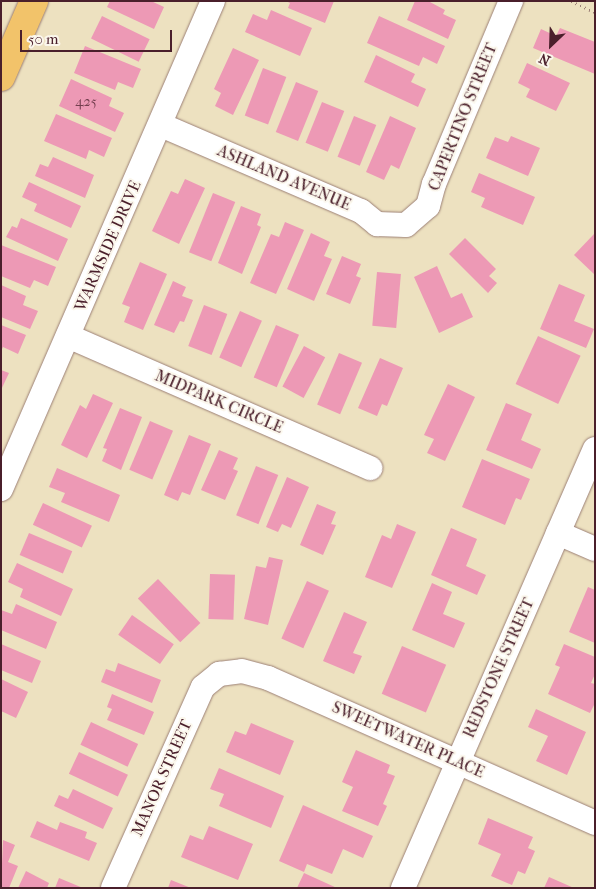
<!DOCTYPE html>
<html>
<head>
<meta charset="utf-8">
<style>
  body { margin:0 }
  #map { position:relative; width:596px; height:889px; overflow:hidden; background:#ede1c0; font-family:"IM FELL French Canon",serif }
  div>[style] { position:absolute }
  .building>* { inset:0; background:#ed99b5; transform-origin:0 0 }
  .path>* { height:3px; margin-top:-1.5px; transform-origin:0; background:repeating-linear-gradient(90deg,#9c8076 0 1px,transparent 0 5px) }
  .roads { filter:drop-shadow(0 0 1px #9c8076) drop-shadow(0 0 1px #9c8076) }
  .minor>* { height:24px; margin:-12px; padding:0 12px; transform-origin:12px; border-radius:12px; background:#fff }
  .primary>* { height:28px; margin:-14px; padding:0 14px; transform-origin:14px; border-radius:14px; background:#f2c36a }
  span { translate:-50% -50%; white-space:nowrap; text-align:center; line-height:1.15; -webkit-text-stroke:4px #fbf7ec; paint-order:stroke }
  .number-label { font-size:14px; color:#733e4e }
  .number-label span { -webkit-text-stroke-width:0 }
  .street-label { font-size:16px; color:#4a1f2b }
  .frame { position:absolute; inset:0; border:2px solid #4a1f2b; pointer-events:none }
  .north { position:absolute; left:526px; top:20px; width:50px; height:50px; -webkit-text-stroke:4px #fbf7ec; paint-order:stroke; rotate:204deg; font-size:14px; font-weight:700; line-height:20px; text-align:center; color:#4a1f2b }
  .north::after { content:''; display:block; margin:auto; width:18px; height:22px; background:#4a1f2b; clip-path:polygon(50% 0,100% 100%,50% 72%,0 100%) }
  .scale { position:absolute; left:20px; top:30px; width:152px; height:22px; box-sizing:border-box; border:2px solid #4a1f2b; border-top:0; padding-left:6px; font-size:15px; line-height:18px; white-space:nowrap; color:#4a1f2b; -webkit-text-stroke:4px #fbf7ec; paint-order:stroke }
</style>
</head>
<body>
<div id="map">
  <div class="building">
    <div style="clip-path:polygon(110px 1px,151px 1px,164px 7px,154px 29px,107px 7px)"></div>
    <div style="clip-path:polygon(286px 1px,334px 1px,325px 23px,288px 8px,290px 3px)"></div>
    <div style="clip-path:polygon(415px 1px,428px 1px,445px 10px,443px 14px,456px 20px,448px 39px,407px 20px)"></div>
    <div style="clip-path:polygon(271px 10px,312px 28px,300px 56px,245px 32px,253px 14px,267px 20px)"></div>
    <div style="left:102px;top:16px;width:53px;height:25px;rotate:26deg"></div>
    <div style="clip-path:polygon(379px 16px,445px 46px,437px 64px,423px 57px,419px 66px,367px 43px)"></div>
    <div style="clip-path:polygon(560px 28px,595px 42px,595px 74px,533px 48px,541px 29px,556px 36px)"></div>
    <div style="clip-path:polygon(85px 46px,141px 69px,133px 88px,118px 82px,115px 90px,74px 73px)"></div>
    <div style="clip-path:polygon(233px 48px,259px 60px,233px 115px,215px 106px,221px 93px,214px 89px)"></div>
    <div style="clip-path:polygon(376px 55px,415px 74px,411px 82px,426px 89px,418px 107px,364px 82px)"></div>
    <div style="clip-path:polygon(527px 63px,570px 83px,556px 111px,526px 97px,530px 89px,518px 83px)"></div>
    <div style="left:263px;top:68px;width:25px;height:51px;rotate:21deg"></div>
    <div style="clip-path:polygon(71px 79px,112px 98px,109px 106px,124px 113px,115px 132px,59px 106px)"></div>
    <div style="left:296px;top:82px;width:24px;height:54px;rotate:22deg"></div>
    <div style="left:322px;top:102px;width:24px;height:44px;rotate:22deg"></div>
    <div style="clip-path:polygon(56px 114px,112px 138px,104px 157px,89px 150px,86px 159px,44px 141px)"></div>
    <div style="left:354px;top:116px;width:24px;height:44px;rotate:22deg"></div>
    <div style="clip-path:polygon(390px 116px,416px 128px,399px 169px,391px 165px,384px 180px,366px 172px)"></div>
    <div style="clip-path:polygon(511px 136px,540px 148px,528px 176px,486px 158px,495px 137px,508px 142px)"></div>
    <div style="clip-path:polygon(53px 157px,94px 175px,85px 198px,35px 176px,40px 164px,48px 167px)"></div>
    <div style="clip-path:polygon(479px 173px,535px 197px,523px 225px,481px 207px,485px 198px,471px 192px)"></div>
    <div style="clip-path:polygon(185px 179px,205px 188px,179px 244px,152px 231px,171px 191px,178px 194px)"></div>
    <div style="clip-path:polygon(29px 182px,81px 206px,71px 228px,34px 211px,37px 204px,22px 197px)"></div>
    <div style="left:213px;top:193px;width:24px;height:64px;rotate:22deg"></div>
    <div style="clip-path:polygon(241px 206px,261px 214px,257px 225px,261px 227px,242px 274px,218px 263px)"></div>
    <div style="clip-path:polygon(21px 218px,68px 239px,58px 261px,6px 237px,12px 226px,17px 228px)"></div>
    <div style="clip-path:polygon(285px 222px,304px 230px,276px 294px,250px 283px,271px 234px,279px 237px)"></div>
    <div style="clip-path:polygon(311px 233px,330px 242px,324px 256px,332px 259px,314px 301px,287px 289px)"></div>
    <div style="clip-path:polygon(595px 233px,595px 275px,574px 255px)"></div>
    <div style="clip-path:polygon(465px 238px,496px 269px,489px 276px,497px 283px,488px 293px,449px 254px)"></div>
    <div style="clip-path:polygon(1px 245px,56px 267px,48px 286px,34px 280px,30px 288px,1px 276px)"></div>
    <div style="clip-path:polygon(342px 256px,361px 264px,356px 276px,361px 278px,350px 304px,326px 294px)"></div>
    <div style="clip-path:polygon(140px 262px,167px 274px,143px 330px,124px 322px,130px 307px,122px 304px)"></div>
    <div style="clip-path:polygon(437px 266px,451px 298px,462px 293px,473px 317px,439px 333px,414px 277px)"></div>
    <div style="left:377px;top:272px;width:24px;height:54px;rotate:5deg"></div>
    <div style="clip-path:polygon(173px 281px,186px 287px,182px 296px,193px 300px,184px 322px,180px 321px,174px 333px,154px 325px)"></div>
    <div style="clip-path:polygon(559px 284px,585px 295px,574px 321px,594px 329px,586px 348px,540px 329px)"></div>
    <div style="clip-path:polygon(1px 285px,26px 296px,23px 305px,38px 311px,30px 329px,1px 317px)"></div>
    <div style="left:204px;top:305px;width:25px;height:44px;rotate:21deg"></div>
    <div style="left:240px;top:311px;width:24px;height:51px;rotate:24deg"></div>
    <div style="clip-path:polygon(1px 325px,26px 335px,18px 354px,3px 347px,1px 351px)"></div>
    <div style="left:276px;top:325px;width:25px;height:57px;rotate:23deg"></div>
    <div style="left:538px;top:336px;width:47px;height:53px;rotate:25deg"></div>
    <div style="left:304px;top:346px;width:24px;height:46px;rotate:28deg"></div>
    <div style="left:339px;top:353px;width:25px;height:56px;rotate:23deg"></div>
    <div style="clip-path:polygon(380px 358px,403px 368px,387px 406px,382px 404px,377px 416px,358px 408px)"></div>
    <div style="clip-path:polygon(1px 370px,9px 373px,1px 390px)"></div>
    <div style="clip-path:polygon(448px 384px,475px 397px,445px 461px,427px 453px,434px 439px,424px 435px)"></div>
    <div style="clip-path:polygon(93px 394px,113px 403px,87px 458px,61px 445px,80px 405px,86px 409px)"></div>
    <div style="clip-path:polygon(506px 403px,532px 414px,521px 440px,541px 449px,532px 469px,486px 450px)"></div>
    <div style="clip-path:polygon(120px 408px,142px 417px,121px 470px,102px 461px,107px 449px,103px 448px)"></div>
    <div style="left:150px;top:421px;width:25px;height:53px;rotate:23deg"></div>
    <div style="clip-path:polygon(189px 435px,211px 444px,190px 495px,182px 492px,178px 501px,164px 495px)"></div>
    <div style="clip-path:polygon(219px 450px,238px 458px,233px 469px,238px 471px,225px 500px,201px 490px)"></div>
    <div style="clip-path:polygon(482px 459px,530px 479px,521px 500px,516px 498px,505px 525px,462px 507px)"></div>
    <div style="left:256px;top:466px;width:24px;height:53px;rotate:22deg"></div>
    <div style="clip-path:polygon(57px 468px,120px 495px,109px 522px,61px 502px,65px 493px,49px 487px)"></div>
    <div style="clip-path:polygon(287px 477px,309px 487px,291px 528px,282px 524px,278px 532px,266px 527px)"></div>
    <div style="left:43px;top:503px;width:54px;height:24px;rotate:25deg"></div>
    <div style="clip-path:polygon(317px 504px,336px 512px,331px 524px,336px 525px,323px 555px,300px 545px)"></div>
    <div style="clip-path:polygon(397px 524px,416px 532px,392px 588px,365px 577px,382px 535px,391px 539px)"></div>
    <div style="clip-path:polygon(451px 528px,477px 539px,466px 566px,486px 575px,477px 595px,431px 575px)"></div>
    <div style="left:29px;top:533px;width:47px;height:24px;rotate:23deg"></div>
    <div style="clip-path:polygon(269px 557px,283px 560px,268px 625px,244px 619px,256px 566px,266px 568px)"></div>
    <div style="clip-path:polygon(17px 563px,73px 589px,61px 616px,20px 597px,23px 589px,8px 582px)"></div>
    <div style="left:210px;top:574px;width:25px;height:45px;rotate:2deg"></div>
    <div style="left:158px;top:579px;width:61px;height:28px;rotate:46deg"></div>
    <div style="left:307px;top:581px;width:24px;height:63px;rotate:24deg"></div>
    <div style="clip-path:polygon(432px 583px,452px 592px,443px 614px,465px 623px,454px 648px,412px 630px)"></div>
    <div style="clip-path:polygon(588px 587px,595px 590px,595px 643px,569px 632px)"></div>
    <div style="clip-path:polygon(16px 604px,57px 622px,46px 649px,1px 630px,1px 610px,12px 614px)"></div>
    <div style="clip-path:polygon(344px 612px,367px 622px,353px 653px,362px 656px,354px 674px,323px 661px)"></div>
    <div style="left:132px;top:615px;width:51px;height:24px;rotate:35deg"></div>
    <div style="clip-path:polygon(1px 644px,41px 661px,32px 683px,1px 670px)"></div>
    <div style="clip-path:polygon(564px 644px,595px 657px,595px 674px,591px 683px,595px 684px,595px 703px,590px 713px,548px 694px,560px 667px,555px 665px)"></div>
    <div style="left:402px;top:646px;width:48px;height:52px;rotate:23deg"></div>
    <div style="clip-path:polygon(118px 663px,161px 680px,152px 703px,101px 682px,106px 669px,115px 672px)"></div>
    <div style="clip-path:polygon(1px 679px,28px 692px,16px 718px,1px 711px)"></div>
    <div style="clip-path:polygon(112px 694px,154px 712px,144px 735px,107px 720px,112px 709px,107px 707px)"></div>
    <div style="clip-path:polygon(536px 709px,586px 732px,567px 775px,536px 761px,548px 736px,528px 727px)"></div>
    <div style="left:91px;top:722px;width:52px;height:25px;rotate:25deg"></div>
    <div style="clip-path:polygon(251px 723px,294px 741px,280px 775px,226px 752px,235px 731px,246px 735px)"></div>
    <div style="clip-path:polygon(356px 750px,390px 765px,387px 773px,395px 776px,383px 804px,387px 806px,378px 826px,342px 811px,353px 787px,342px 782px)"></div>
    <div style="left:79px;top:752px;width:54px;height:24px;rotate:25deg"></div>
    <div style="clip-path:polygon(219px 768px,284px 796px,271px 828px,219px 806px,224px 794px,210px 789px)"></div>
    <div style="clip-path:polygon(73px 789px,113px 808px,103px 829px,54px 806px,59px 795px,68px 799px)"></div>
    <div style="clip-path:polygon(303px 805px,373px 836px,363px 858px,343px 849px,332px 874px,307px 864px,304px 872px,279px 861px)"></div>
    <div style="clip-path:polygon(488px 818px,533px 837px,528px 848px,535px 851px,525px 874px,518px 871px,512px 885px,491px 876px,501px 854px,478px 844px)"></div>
    <div style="clip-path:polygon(37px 821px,57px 830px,60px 822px,87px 832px,85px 838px,97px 843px,89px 861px,30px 837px)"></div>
    <div style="clip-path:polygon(209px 826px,253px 844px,238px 880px,181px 857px,190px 835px,203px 840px)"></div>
    <div style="clip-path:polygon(3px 840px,15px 845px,8px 862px,18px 866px,9px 888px,1px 888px)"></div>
    <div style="clip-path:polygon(26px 871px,49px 883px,47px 888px,18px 888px)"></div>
    <div style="clip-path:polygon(304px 873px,337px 888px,297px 888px)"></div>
    <div style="clip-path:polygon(549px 877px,574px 888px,544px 888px)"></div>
    <div style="clip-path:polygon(59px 878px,83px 888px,55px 888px)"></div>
    <div style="clip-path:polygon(171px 880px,191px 888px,168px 888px)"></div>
  </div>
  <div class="path">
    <div style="left:571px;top:1px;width:26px;rotate:25deg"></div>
  </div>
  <div class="roads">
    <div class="minor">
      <div style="left:161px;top:125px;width:218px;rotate:23.3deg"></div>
      <div style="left:361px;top:211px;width:21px;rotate:39deg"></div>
      <div style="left:377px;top:224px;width:29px;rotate:2deg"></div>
      <div style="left:406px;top:225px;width:29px;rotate:-41deg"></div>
      <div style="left:428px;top:206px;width:23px;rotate:-75deg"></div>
      <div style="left:434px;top:184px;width:199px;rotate:-67.2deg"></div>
      <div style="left:68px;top:336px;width:330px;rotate:23.6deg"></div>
      <div style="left:1px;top:489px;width:532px;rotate:-66.52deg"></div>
      <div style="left:558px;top:533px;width:40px;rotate:23.4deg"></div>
      <div style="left:113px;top:888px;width:220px;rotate:-65.9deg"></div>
      <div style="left:203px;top:687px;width:21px;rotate:-39deg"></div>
      <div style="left:219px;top:674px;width:23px;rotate:-7deg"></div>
      <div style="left:242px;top:671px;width:27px;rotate:15deg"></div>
      <div style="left:268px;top:678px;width:358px;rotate:23.9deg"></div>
      <div style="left:403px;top:888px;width:479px;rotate:-66.4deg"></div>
    </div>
    <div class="primary">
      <div style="left:1px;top:77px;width:83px;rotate:-66.5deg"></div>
    </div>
  </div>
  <div class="number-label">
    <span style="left:86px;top:102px">425</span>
  </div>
  <div class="street-label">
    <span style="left:463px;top:117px;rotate:-68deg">CAPERTINO STREET</span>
    <span style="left:284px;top:178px;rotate:23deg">ASHLAND AVENUE</span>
    <span style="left:108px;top:246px;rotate:-66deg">WARMSIDE DRIVE</span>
    <span style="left:219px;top:402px;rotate:23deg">MIDPARK CIRCLE</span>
    <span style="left:499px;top:668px;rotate:-66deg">REDSTONE STREET</span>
    <span style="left:408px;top:740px;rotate:24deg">SWEETWATER PLACE</span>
    <span style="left:162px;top:778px;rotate:-66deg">MANOR STREET</span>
  </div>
  <div class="frame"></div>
  <div class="north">N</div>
  <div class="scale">50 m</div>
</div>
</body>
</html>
